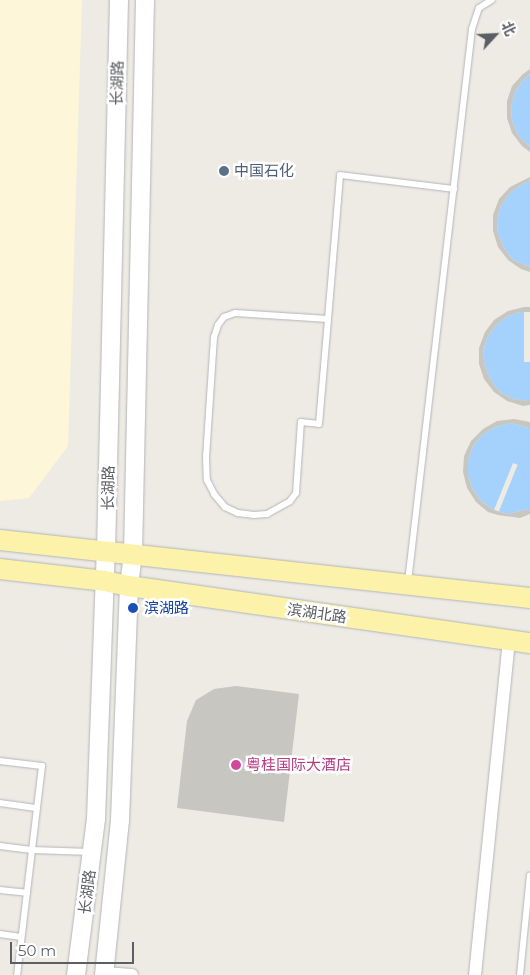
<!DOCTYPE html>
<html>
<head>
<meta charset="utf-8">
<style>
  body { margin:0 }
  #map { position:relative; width:530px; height:975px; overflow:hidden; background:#edebe3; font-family:Montserrat,"Noto Sans SC",sans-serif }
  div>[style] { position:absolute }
  .commercial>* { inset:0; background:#fdf6d9 }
  .water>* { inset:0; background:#a4d2fc }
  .pier>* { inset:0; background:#edebe3; transform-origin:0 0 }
  .building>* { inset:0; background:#c8c6c0 }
  .roads { filter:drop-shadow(0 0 1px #b3b5ba) drop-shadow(0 0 1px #b3b5ba) }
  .service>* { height:6px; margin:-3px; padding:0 3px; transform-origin:3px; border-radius:3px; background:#fff }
  .minor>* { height:12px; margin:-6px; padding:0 6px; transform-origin:6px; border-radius:6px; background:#fff }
  .secondary>* { height:18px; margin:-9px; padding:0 9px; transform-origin:9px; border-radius:9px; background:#fff }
  .primary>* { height:20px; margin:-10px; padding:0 10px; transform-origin:10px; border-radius:10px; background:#fcf2a9 }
  .dots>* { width:14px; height:14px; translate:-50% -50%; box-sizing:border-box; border:2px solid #fff; border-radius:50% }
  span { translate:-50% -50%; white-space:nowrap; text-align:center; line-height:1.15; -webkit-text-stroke:5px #fff; paint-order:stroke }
  .street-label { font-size:15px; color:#5b5e63 }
  .service-label { font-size:15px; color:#4e5e75 }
  .left { translate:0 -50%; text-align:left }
  .transit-label { font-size:15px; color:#164399 }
  .hotel-label { font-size:15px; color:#b23c85 }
  .north { position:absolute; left:470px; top:10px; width:50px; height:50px; -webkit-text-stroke:4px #fff; paint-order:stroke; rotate:65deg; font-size:14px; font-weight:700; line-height:20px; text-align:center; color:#5b5e63 }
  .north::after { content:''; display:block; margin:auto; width:18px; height:22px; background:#5b5e63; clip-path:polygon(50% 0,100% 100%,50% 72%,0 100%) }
  .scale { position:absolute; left:10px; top:942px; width:124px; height:22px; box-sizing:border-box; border:2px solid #5b5e63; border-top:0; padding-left:6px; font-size:15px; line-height:18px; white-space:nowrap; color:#5b5e63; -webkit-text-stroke:4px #fff; paint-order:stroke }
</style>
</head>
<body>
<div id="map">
  <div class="commercial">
    <div style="clip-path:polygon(0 0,82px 0,68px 446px,29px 498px,0 501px)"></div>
  </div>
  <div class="water">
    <div style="clip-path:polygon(530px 74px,530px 147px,518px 135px,512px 121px,511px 106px,515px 92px,523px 80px)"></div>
    <div style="clip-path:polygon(530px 181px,530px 267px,513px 260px,504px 248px,498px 234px,497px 220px,501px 205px,510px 193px,522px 184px)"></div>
    <div style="clip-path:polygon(520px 312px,530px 312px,530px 401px,528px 401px,513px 399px,500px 392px,491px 381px,485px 367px,483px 353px,487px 338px,495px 326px,506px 317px)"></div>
    <div style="clip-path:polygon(510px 423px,530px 428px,530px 509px,508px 514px,494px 510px,482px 502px,473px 490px,468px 476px,468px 461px,473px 446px,482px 435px,495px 427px)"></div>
  </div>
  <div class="pier">
    <div style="left:524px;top:309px;width:6px;height:53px"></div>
    <div style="left:513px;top:463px;width:5px;height:53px;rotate:22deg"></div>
  </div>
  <div class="building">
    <div style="clip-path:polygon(530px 69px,530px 74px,523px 80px,515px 92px,511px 106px,512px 121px,518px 135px,530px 147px,530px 152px,522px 146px,512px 133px,507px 118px,507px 101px,512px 86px,523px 74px)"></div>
    <div style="clip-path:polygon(530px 177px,530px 181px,522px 184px,510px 193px,501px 205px,497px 220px,498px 234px,504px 248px,513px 260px,530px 267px,530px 272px,521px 269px,508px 260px,498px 247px,493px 231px,493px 215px,499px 199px,510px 187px)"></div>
    <div style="clip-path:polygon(524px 307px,530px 307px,530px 312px,520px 312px,506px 317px,495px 326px,487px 338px,483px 352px,485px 367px,491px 381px,500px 392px,513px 399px,530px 401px,530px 405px,523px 406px,507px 401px,494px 392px,484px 379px,479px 364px,479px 348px,485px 332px,494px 320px,508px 311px)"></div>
    <div style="clip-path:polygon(514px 419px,530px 422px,530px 428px,510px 423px,495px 427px,482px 435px,473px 446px,468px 461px,468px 476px,473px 490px,482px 502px,494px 510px,508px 514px,530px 509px,530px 514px,520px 518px,498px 515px,488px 512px,476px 502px,467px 488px,463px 472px,464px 456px,471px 441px,483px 429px,497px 421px)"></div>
    <div style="clip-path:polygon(236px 686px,299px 694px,284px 822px,177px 808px,187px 721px,196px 700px,214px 689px)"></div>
  </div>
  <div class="roads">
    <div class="service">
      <div style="left:328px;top:319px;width:93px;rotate:-176.3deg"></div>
      <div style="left:235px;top:313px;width:12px;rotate:160deg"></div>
      <div style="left:224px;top:317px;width:10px;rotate:127deg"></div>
      <div style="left:218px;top:325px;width:13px;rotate:108deg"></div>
      <div style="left:214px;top:337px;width:120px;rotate:93.8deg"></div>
      <div style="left:206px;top:457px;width:23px;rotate:88deg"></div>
      <div style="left:207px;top:480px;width:16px;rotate:63deg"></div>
      <div style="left:214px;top:494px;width:17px;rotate:50deg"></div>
      <div style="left:225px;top:507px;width:14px;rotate:25deg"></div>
      <div style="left:238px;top:513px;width:16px;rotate:7deg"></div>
      <div style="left:254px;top:515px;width:13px;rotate:-4deg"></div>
      <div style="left:267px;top:514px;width:26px;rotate:-29deg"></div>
      <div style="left:290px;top:501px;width:10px;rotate:-53deg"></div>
      <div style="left:296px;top:493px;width:71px;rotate:-86deg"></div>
      <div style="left:301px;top:422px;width:18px;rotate:6deg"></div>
      <div style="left:319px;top:424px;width:105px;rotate:-85.1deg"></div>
      <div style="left:328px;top:319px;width:144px;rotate:-85.2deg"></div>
      <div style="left:340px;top:175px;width:115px;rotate:7deg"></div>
      <div style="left:408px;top:582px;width:557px;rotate:-83.4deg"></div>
      <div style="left:472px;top:29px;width:22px;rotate:-72deg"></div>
      <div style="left:479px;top:8px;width:15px;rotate:-32deg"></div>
      <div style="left:0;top:761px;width:42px;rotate:6.8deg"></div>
      <div style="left:42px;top:766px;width:210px;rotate:96.8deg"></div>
      <div style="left:0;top:803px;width:36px;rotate:8deg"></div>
      <div style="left:0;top:846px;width:32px;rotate:7deg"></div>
      <div style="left:32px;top:850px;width:59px;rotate:1.9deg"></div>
      <div style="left:0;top:890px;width:27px;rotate:6deg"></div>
      <div style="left:0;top:934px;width:21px;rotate:8deg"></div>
      <div style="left:520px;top:975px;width:100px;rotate:-84.3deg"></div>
    </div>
    <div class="minor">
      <div style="left:104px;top:973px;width:28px;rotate:4deg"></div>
      <div style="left:475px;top:975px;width:336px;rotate:-84.2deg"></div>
    </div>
    <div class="secondary">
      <div style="left:76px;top:975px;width:157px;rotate:-82.7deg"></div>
      <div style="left:96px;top:819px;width:267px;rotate:-87.9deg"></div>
      <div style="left:106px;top:552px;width:552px;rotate:-88.65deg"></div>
      <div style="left:104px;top:975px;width:156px;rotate:-84.1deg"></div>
      <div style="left:120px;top:820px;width:234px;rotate:-87.8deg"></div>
      <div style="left:129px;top:586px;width:32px;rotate:-83deg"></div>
      <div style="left:133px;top:554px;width:554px;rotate:-88.76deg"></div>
    </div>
    <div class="primary">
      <div style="left:0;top:540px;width:533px;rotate:6.25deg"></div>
      <div style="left:0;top:569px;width:106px;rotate:6.5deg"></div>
      <div style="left:105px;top:581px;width:25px;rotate:12deg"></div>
      <div style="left:129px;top:586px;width:405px;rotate:8.1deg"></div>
    </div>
  </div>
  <div class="dots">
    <div style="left:224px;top:171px;background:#5c6f8a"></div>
    <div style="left:133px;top:608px;background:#1a4fb4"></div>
    <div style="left:236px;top:765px;background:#d1479c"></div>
  </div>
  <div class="street-label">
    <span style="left:117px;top:83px;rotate:-89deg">长湖路</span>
    <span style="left:108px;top:488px;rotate:-89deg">长湖路</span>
    <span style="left:317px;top:613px;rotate:8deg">滨湖北路</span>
    <span style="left:87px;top:892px;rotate:-83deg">长湖路</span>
  </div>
  <div class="service-label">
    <span class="left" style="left:234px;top:171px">中国石化</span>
  </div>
  <div class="transit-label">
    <span class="left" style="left:144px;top:608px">滨湖路</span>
  </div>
  <div class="hotel-label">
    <span class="left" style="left:246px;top:765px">粤桂国际大酒店</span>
  </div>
  <div class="north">北</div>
  <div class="scale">50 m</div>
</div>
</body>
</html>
